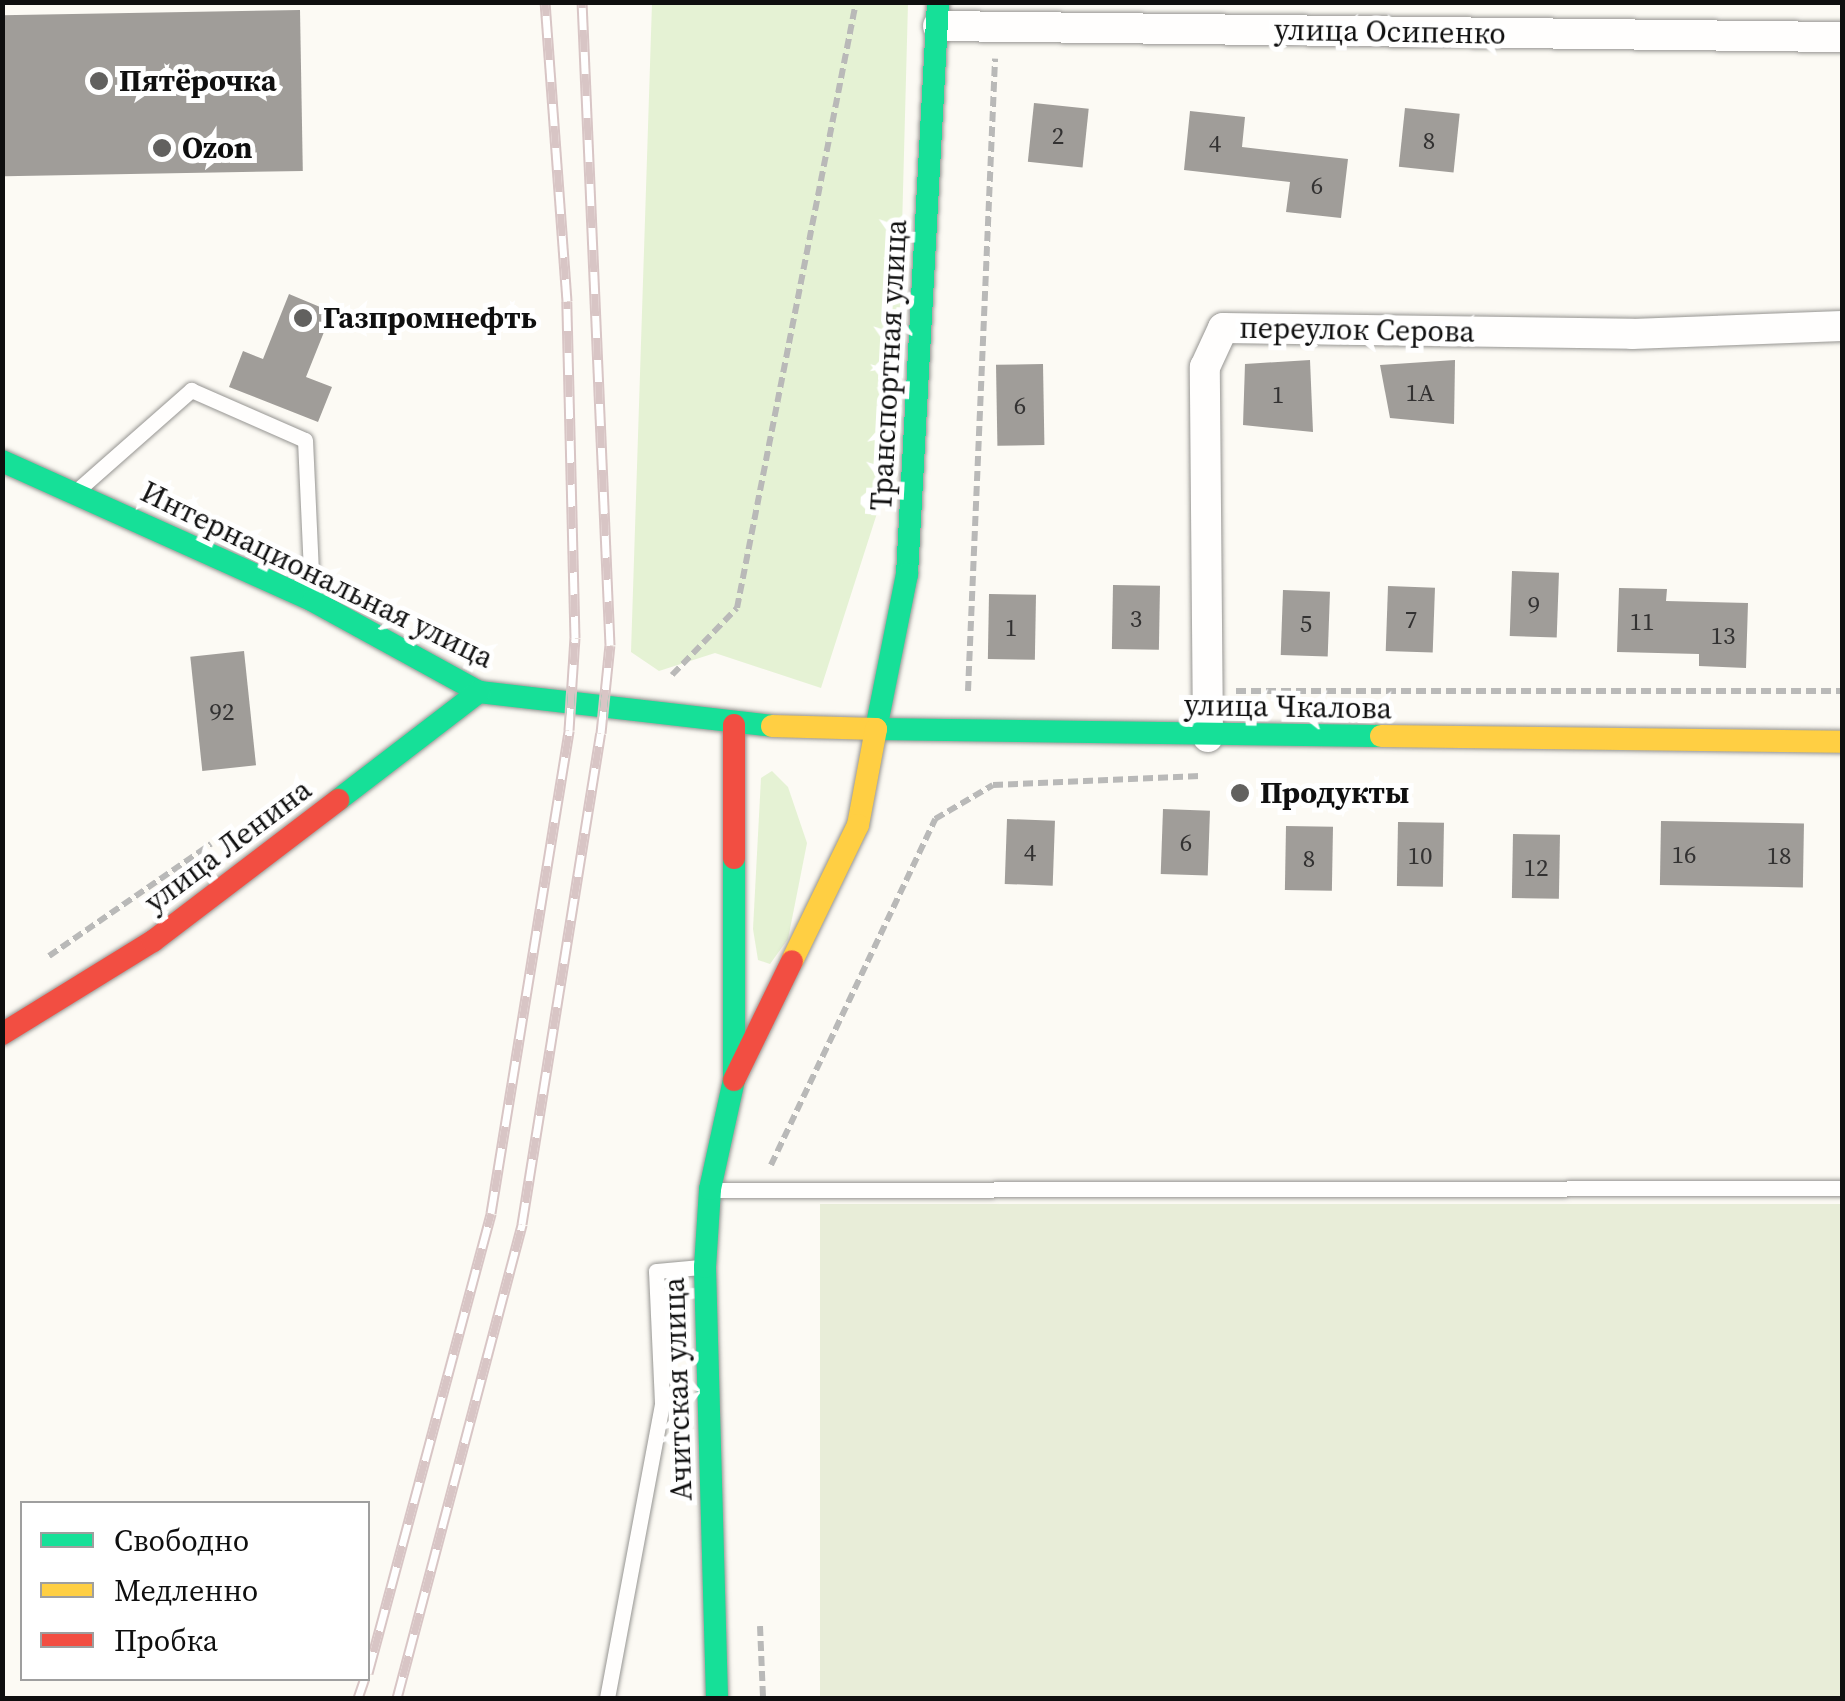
<!DOCTYPE html>
<html>
<head>
<meta charset="utf-8">
<style>
  body { margin:0 }
  #map { position:relative; width:1845px; height:1701px; overflow:hidden; background:#fcfaf4; font-family:"Source Serif 4",serif }
  div>[style] { position:absolute }
  .green>* { inset:0; background:#e5f2d4 }
  .cemetery>* { inset:0; background:#e8edd8; transform-origin:0 0 }
  .building>* { inset:0; background:#a09d99; transform-origin:0 0 }
  .path>* { height:6px; margin-top:-3px; transform-origin:0; background:repeating-linear-gradient(90deg,#b9b9b8 0 10px,transparent 0 15px) }
  .roads { filter:drop-shadow(0 0 2px #969592) drop-shadow(0 0 2px #969592) }
  .lane>* { height:15px; margin:-7.5px; padding:0 7.5px; transform-origin:7.5px; border-radius:7.5px; background:#fffefd }
  .street>* { height:30px; margin:-15px; padding:0 15px; transform-origin:15px; border-radius:15px; background:#fffefd }
  .fast>* { height:22px; margin:-11px; padding:0 11px; transform-origin:11px; border-radius:11px; background:#16e098 }
  .slow>* { height:22px; margin:-11px; padding:0 11px; transform-origin:11px; border-radius:11px; background:#ffcf43 }
  .jam>* { height:22px; margin:-11px; padding:0 11px; transform-origin:11px; border-radius:11px; background:#f24e42 }
  .rail>* { height:11px; margin-top:-5.5px; transform-origin:0; background:repeating-linear-gradient(90deg,#fff 0 22px,#d8c5c5 0 44px); box-sizing:border-box; border-block:2px solid #d8c5c5 }
  .dots>* { width:28px; height:28px; translate:-50% -50%; box-sizing:border-box; border:5px solid #fff; border-radius:50% }
  span { translate:-50% -50%; white-space:nowrap; text-align:center; line-height:1.15; -webkit-text-stroke:10px #fff; paint-order:stroke }
  .number-label { font-size:25px; color:#333232 }
  .number-label span { -webkit-text-stroke-width:0 }
  .street-label { font-size:30px; color:#0f0f0f }
  .poi-label { font-size:30px; color:#0f0f0f; font-weight:700 }
  .left { translate:0 -50%; text-align:left }
  .frame { position:absolute; inset:0; border:5px solid #0f0f0f; pointer-events:none }
  .legend { position:absolute; left:20px; top:1501px; width:350px; height:180px; box-sizing:border-box; background:#fff; border:2px solid #9f9f9f; margin:0; padding:12px 18px; list-style:none; font-size:30px; color:#0f0f0f }
  .legend li { display:flex; align-items:center; gap:20px; height:50px }
  .legend b { width:50px; border:2px solid #9f9f9f }
</style>
</head>
<body>
<div id="map">
  <div class="green">
    <div style="clip-path:polygon(652px 3px,908px 3px,896px 454px,821px 688px,715px 653px,659px 671px,631px 652px)"></div>
    <div style="clip-path:polygon(772px 771px,788px 787px,807px 843px,788px 939px,770px 964px,758px 960px,753px 929px,761px 778px)"></div>
  </div>
  <div class="cemetery">
    <div style="left:1842px;top:1204px;width:494px;height:1022px;rotate:90deg"></div>
  </div>
  <div class="building">
    <div style="left:300px;top:10px;width:161px;height:298px;rotate:89deg"></div>
    <div style="left:1034px;top:103px;width:55px;height:59px;rotate:6deg"></div>
    <div style="left:1405px;top:108px;width:55px;height:59px;rotate:6deg"></div>
    <div style="clip-path:polygon(1190px 111px,1245px 117px,1242px 147px,1348px 159px,1341px 218px,1286px 212px,1290px 182px,1184px 170px)"></div>
    <div style="clip-path:polygon(289px 294px,332px 312px,306px 377px,332px 387px,318px 422px,229px 387px,243px 351px,263px 359px)"></div>
    <div style="clip-path:polygon(1310px 360px,1313px 432px,1243px 425px,1245px 364px)"></div>
    <div style="clip-path:polygon(1455px 360px,1454px 424px,1390px 418px,1380px 365px)"></div>
    <div style="left:1043px;top:364px;width:81px;height:47px;rotate:89deg"></div>
    <div style="left:1512px;top:571px;width:47px;height:65px;rotate:2deg"></div>
    <div style="left:1113px;top:585px;width:47px;height:64px;rotate:1deg"></div>
    <div style="left:1388px;top:586px;width:47px;height:65px;rotate:2deg"></div>
    <div style="clip-path:polygon(1619px 588px,1667px 589px,1666px 601px,1748px 603px,1746px 668px,1699px 666px,1699px 654px,1617px 652px)"></div>
    <div style="left:1283px;top:590px;width:47px;height:65px;rotate:2deg"></div>
    <div style="left:989px;top:594px;width:47px;height:65px;rotate:1deg"></div>
    <div style="left:244px;top:651px;width:115px;height:54px;rotate:84deg"></div>
    <div style="left:1163px;top:809px;width:47px;height:65px;rotate:2deg"></div>
    <div style="left:1007px;top:819px;width:48px;height:65px;rotate:2deg"></div>
    <div style="left:1661px;top:821px;width:143px;height:64px;rotate:1deg"></div>
    <div style="left:1398px;top:822px;width:46px;height:64px;rotate:1deg"></div>
    <div style="left:1286px;top:826px;width:47px;height:64px;rotate:1deg"></div>
    <div style="left:1513px;top:834px;width:47px;height:64px;rotate:1deg"></div>
  </div>
  <div class="path">
    <div style="left:672px;top:675px;width:93px;rotate:-45.9deg"></div>
    <div style="left:737px;top:608px;width:618px;rotate:-78.89deg"></div>
    <div style="left:968px;top:691px;width:633px;rotate:-87.55deg"></div>
    <div style="left:1236px;top:691px;width:606px"></div>
    <div style="left:49px;top:956px;width:197px;rotate:-34.7deg"></div>
    <div style="left:771px;top:1165px;width:383px;rotate:-64.6deg"></div>
    <div style="left:935px;top:819px;width:67px;rotate:-30.4deg"></div>
    <div style="left:993px;top:785px;width:207px;rotate:-2.5deg"></div>
    <div style="left:760px;top:1626px;width:72px;rotate:87.6deg"></div>
  </div>
  <div class="roads">
    <div class="lane">
      <div style="left:81px;top:487px;width:147px;rotate:-41.4deg"></div>
      <div style="left:191px;top:390px;width:124px;rotate:23.7deg"></div>
      <div style="left:305px;top:440px;width:152px;rotate:87.4deg"></div>
      <div style="left:714px;top:1190px;width:1128px;rotate:-0.1deg"></div>
      <div style="left:607px;top:1698px;width:300px;rotate:-79.4deg"></div>
      <div style="left:662px;top:1403px;width:132px;rotate:-92.6deg"></div>
      <div style="left:656px;top:1271px;width:45px;rotate:-5.1deg"></div>
    </div>
    <div class="street">
      <div style="left:938px;top:26px;width:904px;rotate:0.7deg"></div>
      <div style="left:1208px;top:737px;width:370px;rotate:-90.5deg"></div>
      <div style="left:1205px;top:367px;width:43px;rotate:-65.2deg"></div>
      <div style="left:1223px;top:328px;width:409px;rotate:0.8deg"></div>
      <div style="left:1632px;top:334px;width:210px;rotate:-2.2deg"></div>
    </div>
    <div class="fast">
      <div style="left:938px;top:2px;width:573px;rotate:93.1deg"></div>
      <div style="left:907px;top:574px;width:158px;rotate:101.3deg"></div>
      <div style="left:876px;top:729px;width:505px;rotate:0.79deg"></div>
      <div style="left:2px;top:461px;width:341px;rotate:24.2deg"></div>
      <div style="left:313px;top:601px;width:189px;rotate:28.7deg"></div>
      <div style="left:479px;top:692px;width:295px;rotate:6.6deg"></div>
      <div style="left:338px;top:800px;width:178px;rotate:-37.5deg"></div>
      <div style="left:717px;top:1698px;width:431px;rotate:-91.6deg"></div>
      <div style="left:705px;top:1267px;width:78px;rotate:-86.3deg"></div>
      <div style="left:710px;top:1189px;width:112px;rotate:-77.6deg"></div>
      <div style="left:734px;top:1080px;width:222px;rotate:-90deg"></div>
    </div>
    <div class="slow">
      <div style="left:772px;top:726px;width:104px;rotate:1.7deg"></div>
      <div style="left:876px;top:729px;width:98px;rotate:100.6deg"></div>
      <div style="left:858px;top:825px;width:151px;rotate:115.9deg"></div>
      <div style="left:1381px;top:736px;width:461px;rotate:0.7deg"></div>
    </div>
    <div class="jam">
      <div style="left:734px;top:725px;width:133px;rotate:90deg"></div>
      <div style="left:2px;top:1034px;width:177px;rotate:-31.6deg"></div>
      <div style="left:153px;top:941px;width:233px;rotate:-37.3deg"></div>
      <div style="left:734px;top:1080px;width:132px;rotate:-64deg"></div>
    </div>
  </div>
  <div class="rail">
    <div style="left:368px;top:1673px;width:476px;rotate:-75deg"></div>
    <div style="left:491px;top:1213px;width:489px;rotate:-80.8deg"></div>
    <div style="left:569px;top:730px;width:92px;rotate:-86.3deg"></div>
    <div style="left:575px;top:638px;width:337px;rotate:-91.4deg"></div>
    <div style="left:567px;top:301px;width:300px;rotate:-94.2deg"></div>
    <div style="left:358px;top:1698px;width:21px;rotate:-71deg"></div>
    <div style="left:397px;top:1698px;width:490px;rotate:-75.2deg"></div>
    <div style="left:522px;top:1224px;width:497px;rotate:-80.9deg"></div>
    <div style="left:601px;top:733px;width:88px;rotate:-84.2deg"></div>
    <div style="left:610px;top:645px;width:644px;rotate:-92.49deg"></div>
  </div>
  <div class="dots">
    <div style="left:99px;top:81px;background:#62615f"></div>
    <div style="left:162px;top:148px;background:#62615f"></div>
    <div style="left:303px;top:318px;background:#62615f"></div>
    <div style="left:1240px;top:793px;background:#62615f"></div>
  </div>
  <div class="number-label">
    <span style="left:1058px;top:135px">2</span>
    <span style="left:1429px;top:140px">8</span>
    <span style="left:1215px;top:143px">4</span>
    <span style="left:1317px;top:185px">6</span>
    <span style="left:1420px;top:392px">1А</span>
    <span style="left:1278px;top:394px">1</span>
    <span style="left:1020px;top:405px">6</span>
    <span style="left:1534px;top:604px">9</span>
    <span style="left:1136px;top:618px">3</span>
    <span style="left:1411px;top:619px">7</span>
    <span style="left:1642px;top:621px">11</span>
    <span style="left:1306px;top:623px">5</span>
    <span style="left:1011px;top:627px">1</span>
    <span style="left:1723px;top:635px">13</span>
    <span style="left:222px;top:711px">92</span>
    <span style="left:1186px;top:842px">6</span>
    <span style="left:1030px;top:852px">4</span>
    <span style="left:1684px;top:854px">16</span>
    <span style="left:1420px;top:855px">10</span>
    <span style="left:1779px;top:855px">18</span>
    <span style="left:1309px;top:858px">8</span>
    <span style="left:1536px;top:867px">12</span>
  </div>
  <div class="street-label">
    <span style="left:1390px;top:32px;rotate:1deg">улица Осипенко</span>
    <span style="left:1357px;top:330px;rotate:1deg">переулок Серова</span>
    <span style="left:889px;top:365px;rotate:-87deg">Транспортная улица</span>
    <span style="left:317px;top:575px;rotate:26deg">Интернациональная улица</span>
    <span style="left:1288px;top:707px;rotate:1deg">улица Чкалова</span>
    <span style="left:228px;top:846px;rotate:-37deg">улица Ленина</span>
    <span style="left:678px;top:1389px;rotate:-92deg">Ачитская улица</span>
  </div>
  <div class="poi-label">
    <span class="left" style="left:119px;top:81px">Пятёрочка</span>
    <span class="left" style="left:182px;top:148px">Ozon</span>
    <span class="left" style="left:323px;top:318px">Газпромнефть</span>
    <span class="left" style="left:1260px;top:793px">Продукты</span>
  </div>
  <div class="frame"></div>
  <ul class="legend">
  <li><b style="height:12px;background:#16e098"></b>Свободно</li>
  <li><b style="height:12px;background:#ffcf43"></b>Медленно</li>
  <li><b style="height:12px;background:#f24e42"></b>Пробка</li>
  </ul>
</div>
</body>
</html>
